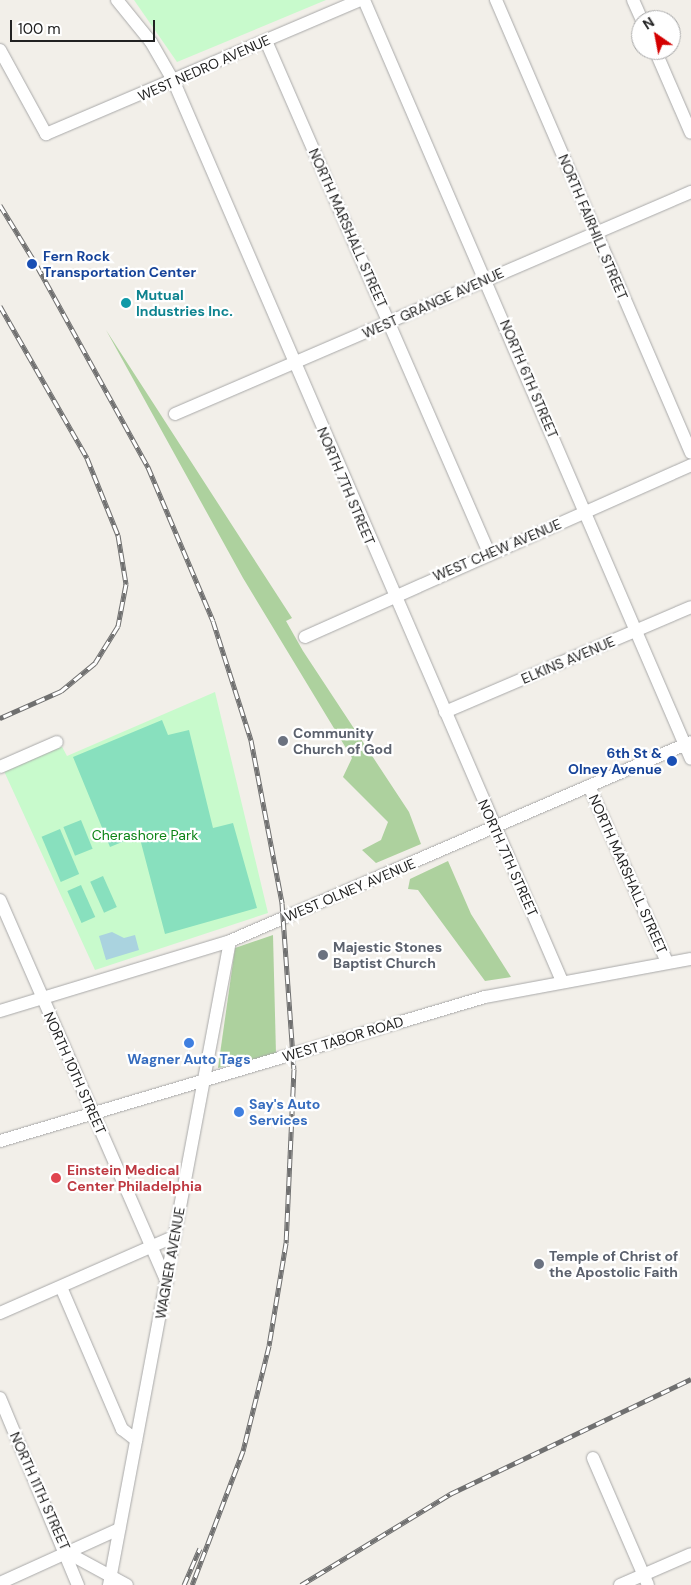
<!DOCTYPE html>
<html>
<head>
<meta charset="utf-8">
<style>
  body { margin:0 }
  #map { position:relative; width:691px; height:1585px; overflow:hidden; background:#f2efe9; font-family:"DM Sans",sans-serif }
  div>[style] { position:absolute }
  .forest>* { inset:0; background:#add19e }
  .park>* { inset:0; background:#c8facc }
  .pitch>* { inset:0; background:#88e0be; transform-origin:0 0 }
  .water>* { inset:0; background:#aad3df }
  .roads { filter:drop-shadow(0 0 1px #a9a9a9) drop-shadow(0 0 1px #a9a9a9) }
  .minor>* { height:12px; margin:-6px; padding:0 6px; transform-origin:6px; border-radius:6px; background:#fff }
  .rail>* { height:5px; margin-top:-2.5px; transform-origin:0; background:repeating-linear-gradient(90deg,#fff 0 9px,#707070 0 18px); box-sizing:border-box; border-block:1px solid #707070 }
  .dots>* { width:14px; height:14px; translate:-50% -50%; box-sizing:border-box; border:2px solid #fff; border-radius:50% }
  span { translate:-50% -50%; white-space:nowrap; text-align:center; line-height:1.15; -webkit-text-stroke:4.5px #fff; paint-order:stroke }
  .street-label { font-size:14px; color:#222 }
  .transit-label { font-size:14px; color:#164399; font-weight:700 }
  .left { translate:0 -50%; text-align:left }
  .right { translate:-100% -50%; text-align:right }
  .culture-label { font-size:14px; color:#0d838f; font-weight:700 }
  .worship-label { font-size:14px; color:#5b616d; font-weight:700 }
  .park-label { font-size:14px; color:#0c8416 }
  .shop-label { font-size:14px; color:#366cbe; font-weight:700 }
  .health-label { font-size:14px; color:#be3a42; font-weight:700 }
  .north { position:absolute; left:631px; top:10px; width:50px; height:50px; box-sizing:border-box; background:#fff; border:1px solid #a7a7a7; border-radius:50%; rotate:327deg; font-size:14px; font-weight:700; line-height:20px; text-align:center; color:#222 }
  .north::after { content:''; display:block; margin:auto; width:18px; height:22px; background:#d40000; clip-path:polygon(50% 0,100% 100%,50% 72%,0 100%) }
  .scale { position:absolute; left:10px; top:20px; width:145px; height:22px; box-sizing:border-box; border:2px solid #222; border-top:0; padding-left:6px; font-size:15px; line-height:18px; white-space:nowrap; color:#222; -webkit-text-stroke:4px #fff; paint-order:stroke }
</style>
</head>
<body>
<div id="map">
  <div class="forest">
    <div style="clip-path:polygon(106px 330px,292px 618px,286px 621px,303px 651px,409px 812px,421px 844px,376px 863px,362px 850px,381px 840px,388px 822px,343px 777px,352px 758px,243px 578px)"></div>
    <div style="clip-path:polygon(448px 861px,471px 914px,511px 977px,485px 981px,418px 890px,408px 889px,410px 879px)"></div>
    <div style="clip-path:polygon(273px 935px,276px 1054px,218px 1068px,235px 948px)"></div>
  </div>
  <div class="park">
    <div style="clip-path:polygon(134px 0,326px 0,177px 62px)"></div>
    <div style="clip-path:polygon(215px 692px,268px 913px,95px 970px,3px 769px,60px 743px,67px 756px)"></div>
  </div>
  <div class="pitch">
    <div style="clip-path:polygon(162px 720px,168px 735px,189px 730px,213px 828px,233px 823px,257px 908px,165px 934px,139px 835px,110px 847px,73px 757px)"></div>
    <div style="left:81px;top:820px;width:31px;height:19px;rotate:68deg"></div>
    <div style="left:60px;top:829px;width:49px;height:20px;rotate:67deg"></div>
    <div style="left:103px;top:876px;width:34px;height:14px;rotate:66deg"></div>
    <div style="left:81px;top:885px;width:35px;height:15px;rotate:66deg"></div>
  </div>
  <div class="water">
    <div style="clip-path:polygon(112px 932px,124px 938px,135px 935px,139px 950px,106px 960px,99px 936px)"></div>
  </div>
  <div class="roads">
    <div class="minor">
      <div style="left:117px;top:0;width:54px;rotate:51deg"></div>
      <div style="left:151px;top:42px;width:46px;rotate:60.1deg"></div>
      <div style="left:174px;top:82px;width:979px;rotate:66.66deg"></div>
      <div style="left:364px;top:0;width:826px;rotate:66.69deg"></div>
      <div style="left:496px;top:0;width:493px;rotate:66.7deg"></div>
      <div style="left:633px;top:0;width:22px;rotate:66deg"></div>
      <div style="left:266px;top:41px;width:558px;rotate:66.46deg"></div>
      <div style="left:0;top:50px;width:96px;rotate:61.3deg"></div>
      <div style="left:46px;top:134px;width:341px;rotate:-23.1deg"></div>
      <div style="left:655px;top:50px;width:90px;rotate:66.6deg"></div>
      <div style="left:175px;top:414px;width:562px;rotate:-23.28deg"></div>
      <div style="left:305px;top:637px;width:423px;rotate:-24deg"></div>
      <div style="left:445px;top:712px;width:267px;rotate:-23.1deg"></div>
      <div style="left:0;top:767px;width:62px;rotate:-23.7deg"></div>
      <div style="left:589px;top:786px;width:193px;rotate:66.1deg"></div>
      <div style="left:0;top:900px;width:417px;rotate:66.4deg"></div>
      <div style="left:0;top:1011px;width:240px;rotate:-16.9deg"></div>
      <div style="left:230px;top:941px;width:502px;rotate:-23.35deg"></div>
      <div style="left:0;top:1141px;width:506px;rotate:-16.54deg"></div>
      <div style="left:485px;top:997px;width:209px;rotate:-10.5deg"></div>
      <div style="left:61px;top:1287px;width:155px;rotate:66.8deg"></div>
      <div style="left:122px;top:1429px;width:18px;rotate:38deg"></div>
      <div style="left:0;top:1313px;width:191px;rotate:-23.7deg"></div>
      <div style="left:0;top:1398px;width:203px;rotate:67.4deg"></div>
      <div style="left:593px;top:1458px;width:138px;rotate:66.6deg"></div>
      <div style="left:68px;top:1553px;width:67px;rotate:28.5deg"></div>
      <div style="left:0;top:1583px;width:131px;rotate:-24.4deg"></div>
      <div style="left:109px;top:1585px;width:655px;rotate:-79.36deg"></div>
      <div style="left:620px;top:1585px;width:77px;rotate:-23.6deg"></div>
    </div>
  </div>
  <div class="rail">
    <div style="left:0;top:205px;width:63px;rotate:58.6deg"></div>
    <div style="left:37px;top:266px;width:230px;rotate:61.1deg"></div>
    <div style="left:148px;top:467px;width:167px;rotate:67.1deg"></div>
    <div style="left:213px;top:621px;width:125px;rotate:72.3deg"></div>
    <div style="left:251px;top:740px;width:166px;rotate:79.2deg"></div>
    <div style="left:282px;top:903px;width:166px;rotate:85.9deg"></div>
    <div style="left:294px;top:1069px;width:174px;rotate:92.6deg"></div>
    <div style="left:286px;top:1243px;width:104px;rotate:99.4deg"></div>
    <div style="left:269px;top:1346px;width:108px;rotate:103.9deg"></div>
    <div style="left:243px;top:1451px;width:143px;rotate:110.8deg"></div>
    <div style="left:0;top:306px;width:175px;rotate:60.2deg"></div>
    <div style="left:87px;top:458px;width:83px;rotate:68.1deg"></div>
    <div style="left:118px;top:535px;width:50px;rotate:80.7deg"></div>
    <div style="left:126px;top:584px;width:43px;rotate:100.8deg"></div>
    <div style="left:118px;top:626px;width:44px;rotate:121.9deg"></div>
    <div style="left:95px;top:663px;width:44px;rotate:140.5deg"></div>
    <div style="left:61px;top:691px;width:67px;rotate:156.1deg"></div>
    <div style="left:184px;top:1585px;width:40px;rotate:-66.6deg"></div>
    <div style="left:301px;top:1585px;width:175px;rotate:-31.4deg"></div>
    <div style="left:450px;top:1494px;width:267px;rotate:-25.5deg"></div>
  </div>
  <div class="dots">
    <div style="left:32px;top:264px;background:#1a4fb4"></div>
    <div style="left:126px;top:303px;background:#0f9aa8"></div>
    <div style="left:283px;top:741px;background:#6b7280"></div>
    <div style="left:672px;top:761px;background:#1a4fb4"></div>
    <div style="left:323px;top:955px;background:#6b7280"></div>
    <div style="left:189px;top:1043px;background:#3f7fe0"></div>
    <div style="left:239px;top:1112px;background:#3f7fe0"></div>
    <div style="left:56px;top:1178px;background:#e0444e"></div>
    <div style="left:539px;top:1264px;background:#6b7280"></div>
  </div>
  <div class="street-label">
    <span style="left:204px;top:68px;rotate:-24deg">WEST NEDRO AVENUE</span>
    <span style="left:593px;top:227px;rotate:67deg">NORTH FAIRHILL STREET</span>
    <span style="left:348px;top:228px;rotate:66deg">NORTH MARSHALL STREET</span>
    <span style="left:433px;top:303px;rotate:-24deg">WEST GRANGE AVENUE</span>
    <span style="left:529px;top:379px;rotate:67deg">NORTH 6TH STREET</span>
    <span style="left:346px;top:486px;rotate:67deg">NORTH 7TH STREET</span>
    <span style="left:497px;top:550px;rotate:-23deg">WEST CHEW AVENUE</span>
    <span style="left:568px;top:660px;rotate:-23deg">ELKINS AVENUE</span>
    <span style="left:508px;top:858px;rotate:66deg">NORTH 7TH STREET</span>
    <span style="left:628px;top:874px;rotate:66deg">NORTH MARSHALL STREET</span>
    <span style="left:350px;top:890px;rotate:-23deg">WEST OLNEY AVENUE</span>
    <span style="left:343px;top:1039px;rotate:-17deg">WEST TABOR ROAD</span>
    <span style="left:75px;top:1073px;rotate:66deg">NORTH 10TH STREET</span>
    <span style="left:170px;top:1263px;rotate:-80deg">WAGNER AVENUE</span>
    <span style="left:40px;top:1491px;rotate:66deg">NORTH 11TH STREET</span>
  </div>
  <div class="transit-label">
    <span class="left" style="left:43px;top:264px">Fern Rock<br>Transportation Center</span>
    <span class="right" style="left:662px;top:761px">6th St &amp;<br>Olney Avenue</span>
  </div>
  <div class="culture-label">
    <span class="left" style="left:136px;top:303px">Mutual<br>Industries Inc.</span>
  </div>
  <div class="worship-label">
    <span class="left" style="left:293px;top:741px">Community<br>Church of God</span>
    <span class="left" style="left:333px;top:955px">Majestic Stones<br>Baptist Church</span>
    <span class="left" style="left:549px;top:1264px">Temple of Christ of<br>the Apostolic Faith</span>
  </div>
  <div class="park-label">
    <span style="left:145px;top:835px">Cherashore Park</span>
  </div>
  <div class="shop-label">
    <span style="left:189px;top:1059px">Wagner Auto Tags</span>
    <span class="left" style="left:249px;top:1112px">Say's Auto<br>Services</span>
  </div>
  <div class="health-label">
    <span class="left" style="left:67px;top:1178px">Einstein Medical<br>Center Philadelphia</span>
  </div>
  <div class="north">N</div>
  <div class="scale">100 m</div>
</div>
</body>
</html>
